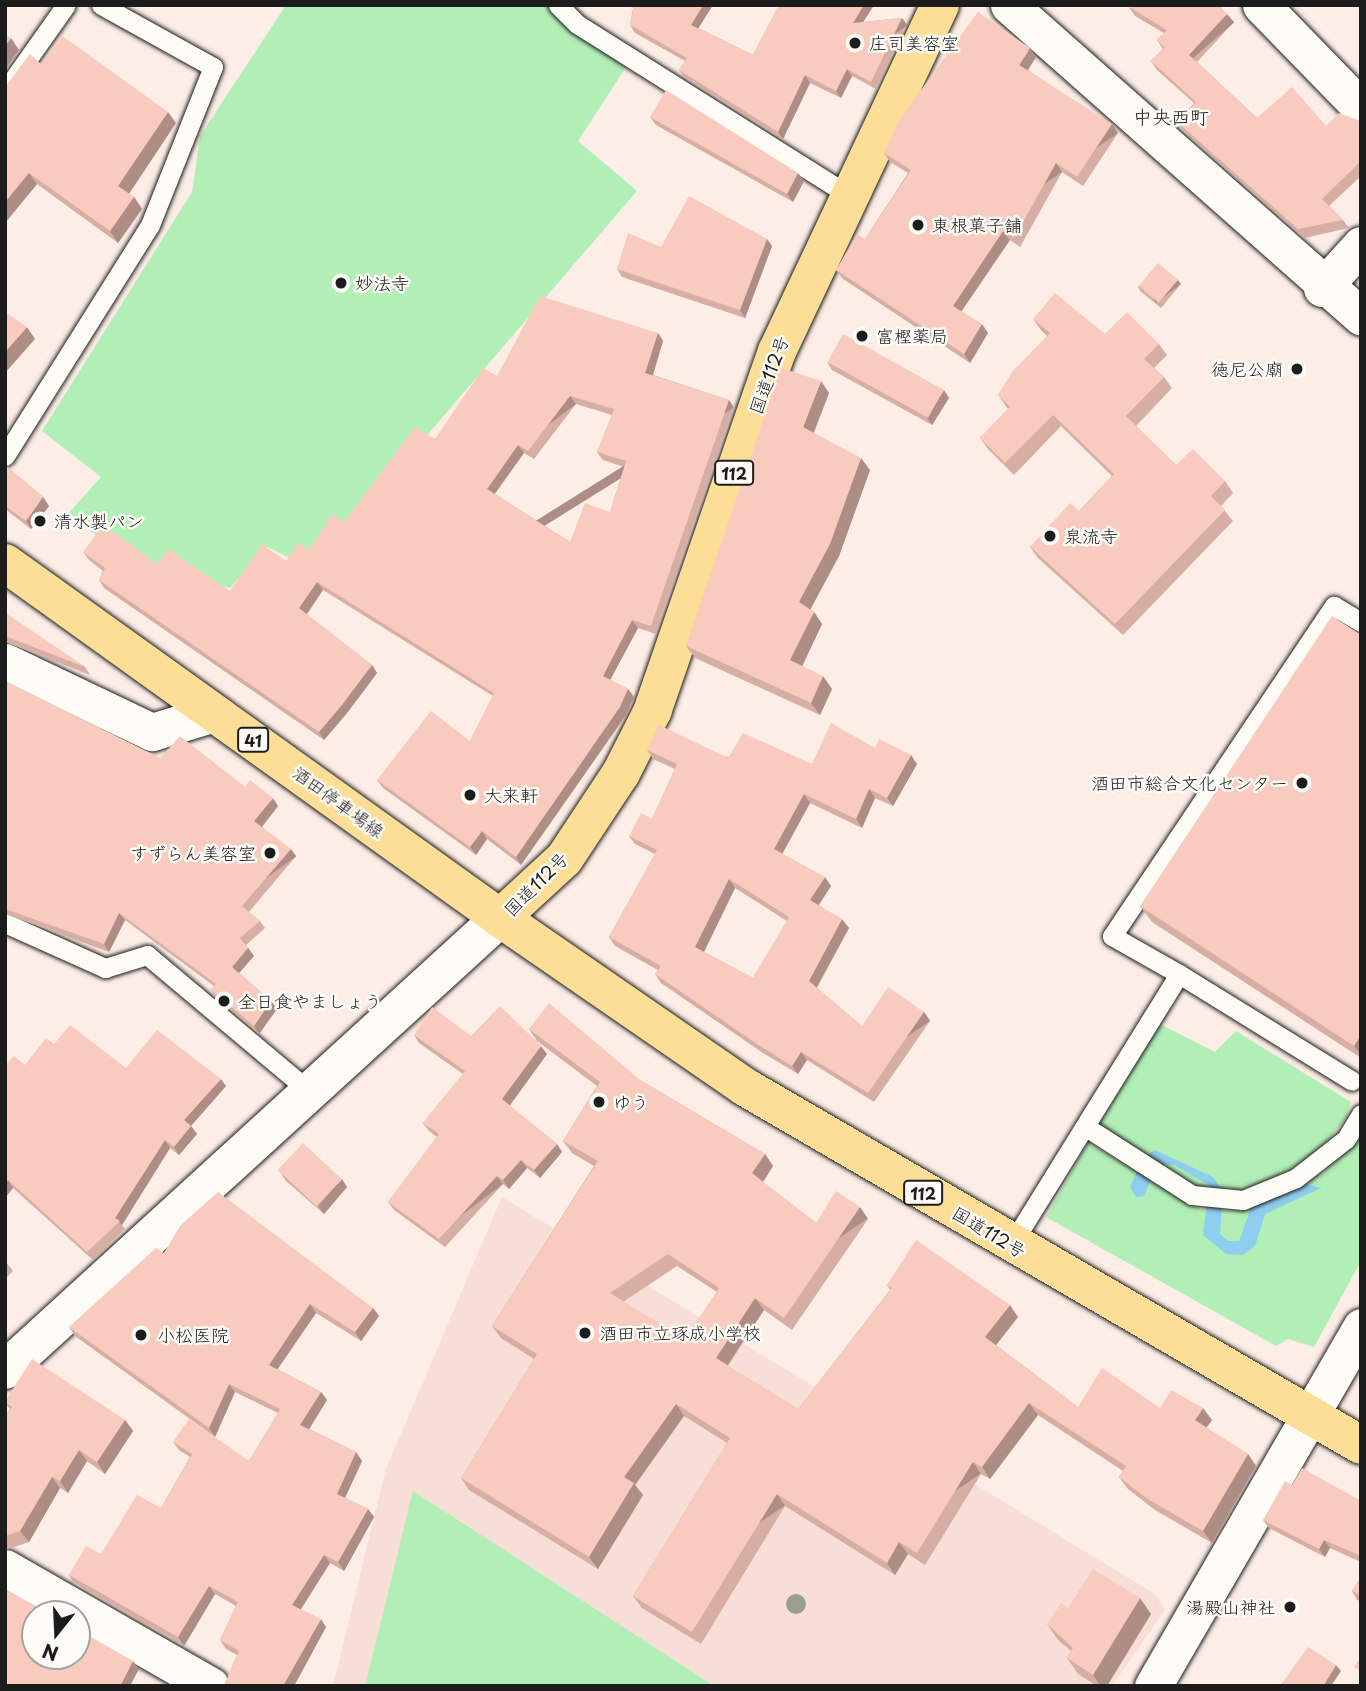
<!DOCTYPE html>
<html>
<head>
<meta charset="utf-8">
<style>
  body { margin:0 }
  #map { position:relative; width:1366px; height:1691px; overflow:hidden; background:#fcede6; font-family:"Playpen Sans","Klee One",sans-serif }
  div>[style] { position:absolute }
  .built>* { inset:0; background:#f7ded6 }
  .green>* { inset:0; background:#b1efb6 }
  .water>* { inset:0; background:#8eceef }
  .roads { filter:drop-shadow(0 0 2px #1c1c1c) drop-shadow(0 0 2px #1c1c1c) }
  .lane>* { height:19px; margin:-9.5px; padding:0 9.5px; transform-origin:9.5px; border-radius:9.5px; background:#fdfcf7 }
  .street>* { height:37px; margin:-18.5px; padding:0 18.5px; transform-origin:18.5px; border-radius:18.5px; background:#fdfcf7 }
  .secondary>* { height:38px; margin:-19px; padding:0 19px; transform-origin:19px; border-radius:19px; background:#fdfcf7 }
  .primary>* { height:38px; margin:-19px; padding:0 19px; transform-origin:19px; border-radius:19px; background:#fcde96 }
  .highway>* { height:38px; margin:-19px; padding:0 19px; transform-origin:19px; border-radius:19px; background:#fcde96 }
  .trees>* { width:20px; height:20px; margin:-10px; border-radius:50%; background:#9a9d90 }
  .wall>* { inset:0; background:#d6aea3 }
  .shaded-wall>* { inset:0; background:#ae8d85; transform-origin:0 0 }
  .building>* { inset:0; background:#f9cabe; transform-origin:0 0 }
  .dots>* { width:19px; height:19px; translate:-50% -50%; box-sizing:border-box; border:4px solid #fdfcf7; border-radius:50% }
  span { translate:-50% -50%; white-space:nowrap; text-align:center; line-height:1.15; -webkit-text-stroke:5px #fdfcf7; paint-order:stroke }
  .shield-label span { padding:2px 5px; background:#fdfcf7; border:2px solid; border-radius:5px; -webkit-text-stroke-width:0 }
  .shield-label { font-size:16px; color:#1c1c1c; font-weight:700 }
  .poi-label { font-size:18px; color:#1c1c1c }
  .left { translate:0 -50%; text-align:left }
  .right { translate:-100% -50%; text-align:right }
  .street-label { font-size:18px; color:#1c1c1c }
  .neighbourhood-label { font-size:19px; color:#1c1c1c }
  .frame { position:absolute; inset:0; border:7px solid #1c1c1c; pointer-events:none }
  .north { position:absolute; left:21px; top:1600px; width:70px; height:70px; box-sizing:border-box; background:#fdfcf7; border:2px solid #a3a29f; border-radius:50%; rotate:198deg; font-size:19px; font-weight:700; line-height:28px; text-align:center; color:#1c1c1c }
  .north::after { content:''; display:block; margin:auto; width:24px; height:32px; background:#1c1c1c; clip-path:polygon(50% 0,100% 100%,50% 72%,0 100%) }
</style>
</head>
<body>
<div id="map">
  <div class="built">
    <div style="clip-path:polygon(502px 1197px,1155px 1594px,1165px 1610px,1112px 1686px,333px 1686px,386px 1469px)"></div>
  </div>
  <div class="green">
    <div style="clip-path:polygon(286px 5px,553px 5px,628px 64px,578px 141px,637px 191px,392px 476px,305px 565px,267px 547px,230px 588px,122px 555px,68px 514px,101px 477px,42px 431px,192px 192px,200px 136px)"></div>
    <div style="clip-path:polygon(1160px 1024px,1215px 1052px,1236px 1031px,1351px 1102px,1346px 1117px,1324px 1147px,1282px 1176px,1239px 1190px,1196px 1186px,1099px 1125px)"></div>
    <div style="clip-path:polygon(1361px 1137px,1361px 1261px,1314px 1347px,1288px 1339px,1276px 1346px,1046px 1217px,1088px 1143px,1200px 1209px,1241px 1211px,1323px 1173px)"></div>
    <div style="clip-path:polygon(413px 1491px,714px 1686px,365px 1686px)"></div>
  </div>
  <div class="water">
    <div style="clip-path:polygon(1155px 1150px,1213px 1177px,1223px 1191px,1220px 1234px,1228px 1241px,1239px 1241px,1251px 1208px,1307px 1184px,1321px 1188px,1265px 1214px,1255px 1246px,1243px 1255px,1226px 1254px,1203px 1235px,1209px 1185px,1174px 1165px,1158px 1164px,1144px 1196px,1136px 1197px,1130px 1187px,1144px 1157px)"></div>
  </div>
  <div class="roads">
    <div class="lane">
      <div style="left:558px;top:5px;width:27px;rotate:45deg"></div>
      <div style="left:577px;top:24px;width:319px;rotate:32.2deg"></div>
      <div style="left:5px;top:91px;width:105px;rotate:-54.7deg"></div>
      <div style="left:5px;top:456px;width:273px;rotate:-57.9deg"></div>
      <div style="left:150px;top:225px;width:170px;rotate:-68.3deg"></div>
      <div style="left:213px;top:67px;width:128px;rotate:-151deg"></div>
      <div style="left:5px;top:923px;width:110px;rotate:24.2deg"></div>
      <div style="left:105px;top:968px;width:44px;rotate:-17.2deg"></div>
      <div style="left:147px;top:955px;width:213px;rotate:40deg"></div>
      <div style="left:1179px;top:974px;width:203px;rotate:31.7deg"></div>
      <div style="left:1086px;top:1127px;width:126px;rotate:32.7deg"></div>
      <div style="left:1192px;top:1195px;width:51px;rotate:5.6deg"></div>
      <div style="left:1243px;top:1200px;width:57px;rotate:-22.5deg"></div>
      <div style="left:1296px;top:1178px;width:63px;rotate:-38deg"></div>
      <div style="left:1346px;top:1139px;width:29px;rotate:-59deg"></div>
      <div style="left:1011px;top:1245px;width:319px;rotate:-58.2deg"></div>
      <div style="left:1179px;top:974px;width:77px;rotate:-150.4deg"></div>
      <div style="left:1112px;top:936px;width:398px;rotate:-56.1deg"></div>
      <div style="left:1334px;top:606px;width:31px;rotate:31deg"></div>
    </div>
    <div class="street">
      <div style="left:1009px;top:5px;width:470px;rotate:41.5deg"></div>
      <div style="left:1261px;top:5px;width:144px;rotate:45.8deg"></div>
      <div style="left:1322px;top:288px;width:58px;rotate:-47.8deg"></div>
      <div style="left:5px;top:662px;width:163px;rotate:25.5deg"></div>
      <div style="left:152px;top:732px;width:65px;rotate:-17deg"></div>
      <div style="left:5px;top:1568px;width:237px;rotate:29.8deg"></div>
      <div style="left:1153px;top:1686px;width:415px;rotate:-59.9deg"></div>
    </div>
    <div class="secondary">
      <div style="left:5px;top:1370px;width:670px;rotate:-42.4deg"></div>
    </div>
    <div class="primary">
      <div style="left:5px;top:563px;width:609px;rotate:35.65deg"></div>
    </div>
    <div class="highway">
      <div style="left:940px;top:5px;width:382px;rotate:115.2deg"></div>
      <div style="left:777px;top:351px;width:380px;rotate:109.1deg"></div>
      <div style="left:653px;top:710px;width:71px;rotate:116.9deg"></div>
      <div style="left:621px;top:773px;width:103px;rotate:123.5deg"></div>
      <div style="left:564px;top:859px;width:87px;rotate:137.3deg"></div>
      <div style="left:500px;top:918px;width:298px;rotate:34.6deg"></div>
      <div style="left:745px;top:1087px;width:712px;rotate:30.16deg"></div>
    </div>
  </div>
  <div class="trees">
    <div style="left:796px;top:1604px"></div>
  </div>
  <div class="wall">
    <div style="clip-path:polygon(630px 5px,713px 5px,698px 28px,753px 55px,778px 7px,775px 5px,874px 5px,863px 22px,902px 18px,907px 25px,876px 89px,852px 76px,841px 98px,810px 83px,783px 139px,684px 77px,679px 70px,685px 61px,635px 33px,630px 25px,633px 8px)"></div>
    <div style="clip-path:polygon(1129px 7px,1234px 22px,1197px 62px,1257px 118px,1326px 126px,1361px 123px,1361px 176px,1329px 206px,1343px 220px,1349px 228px,1304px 238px,1184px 131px,1177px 122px,1194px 103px,1157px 70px,1151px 61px,1163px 49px,1157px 40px,1164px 33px,1135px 16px)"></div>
    <div style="clip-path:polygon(1036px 57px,1028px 70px,1118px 133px,1083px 186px,1062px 172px,1020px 247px,1010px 240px,961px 311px,988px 333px,970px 363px,843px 279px,836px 270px,865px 239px,908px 173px,890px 162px,884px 153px)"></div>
    <div style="clip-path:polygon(41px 64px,176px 123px,129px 194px,134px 197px,142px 209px,118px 243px,37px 184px,5px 223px)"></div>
    <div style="clip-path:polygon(650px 117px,804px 181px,793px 202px,656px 125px)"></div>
    <div style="clip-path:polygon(767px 239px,772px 246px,745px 318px,622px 277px,617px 269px)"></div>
    <div style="clip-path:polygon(1181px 284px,1161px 308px,1140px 291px,1138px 286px)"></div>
    <div style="clip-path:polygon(1033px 319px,1105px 334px,1159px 344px,1167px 355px,1154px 368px,1164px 377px,1172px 388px,1136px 426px,1176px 465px,1225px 481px,1233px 493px,1221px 506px,1233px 521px,1123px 635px,1038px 558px,1030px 547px,1079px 511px,1112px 476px,1061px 426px,1014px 475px,988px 449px,980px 438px,1008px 409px,998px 395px,1047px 336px,1041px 330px)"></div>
    <div style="clip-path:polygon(evenodd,658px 333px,663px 341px,653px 375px,729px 400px,734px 408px,656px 634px,638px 628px,610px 680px,628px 689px,634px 697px,626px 715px,521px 865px,487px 839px,476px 855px,383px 788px,377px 780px,470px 741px,493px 696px,323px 590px,306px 614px,372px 665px,377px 673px,347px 713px,324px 740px,104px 588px,99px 580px,103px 571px,89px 560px,83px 552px,158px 564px,230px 591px,309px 550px,344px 522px,435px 439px,497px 376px,658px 333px,576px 404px,612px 415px,597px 452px,603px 460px,624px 467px,610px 512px,570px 542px,495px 494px,524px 453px,534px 459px,576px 404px)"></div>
    <div style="clip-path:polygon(827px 362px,949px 398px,932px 425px,832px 370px)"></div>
    <div style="clip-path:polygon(829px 393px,814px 433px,870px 470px,839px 556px,810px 609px,814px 612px,822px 624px,802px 666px,832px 689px,820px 715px,695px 658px,686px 646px)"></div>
    <div style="clip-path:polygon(5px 465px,43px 497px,49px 506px,31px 529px,5px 509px)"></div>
    <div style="clip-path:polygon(5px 613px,85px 667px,90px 675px,5px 642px)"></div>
    <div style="clip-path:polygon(1361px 635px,1361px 1058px,1152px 922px,1140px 906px)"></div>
    <div style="clip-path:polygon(5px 681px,160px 758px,245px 787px,278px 806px,262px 827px,296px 856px,249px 912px,260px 921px,265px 928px,246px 945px,254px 956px,239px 973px,271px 1001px,277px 1009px,259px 1034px,216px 997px,211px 990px,214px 986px,125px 920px,109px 952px,5px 914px)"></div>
    <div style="clip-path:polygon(evenodd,875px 748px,917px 764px,893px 806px,875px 798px,862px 828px,810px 803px,782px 854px,831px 886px,819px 905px,849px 928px,817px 988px,862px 1026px,924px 1012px,930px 1021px,874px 1102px,807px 1060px,798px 1074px,763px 1053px,661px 983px,655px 974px,658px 970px,615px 946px,609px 937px,655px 854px,635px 844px,629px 836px,652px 819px,675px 769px,653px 759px,647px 750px,812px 764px,875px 748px,735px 888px,787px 921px,753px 978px,704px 952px,735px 888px)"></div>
    <div style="clip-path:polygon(evenodd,529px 1029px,640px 1080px,765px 1154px,773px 1166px,763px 1182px,816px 1223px,868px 1219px,792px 1330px,764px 1310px,728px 1366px,798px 1409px,890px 1290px,887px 1285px,1018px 1317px,996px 1345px,1078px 1407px,1160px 1408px,1212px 1420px,1206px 1428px,1248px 1454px,1256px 1466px,1212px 1543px,1155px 1510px,1128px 1489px,1119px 1477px,1123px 1471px,1038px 1415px,990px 1479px,981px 1474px,925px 1565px,908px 1554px,895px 1575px,785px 1506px,701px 1644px,642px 1608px,633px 1596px,727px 1443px,684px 1416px,635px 1485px,643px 1495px,598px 1569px,469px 1490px,461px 1478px,534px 1359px,501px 1338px,492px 1326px,594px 1166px,572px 1153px,563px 1141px,597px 1086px,537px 1041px,529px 1029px,677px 1266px,717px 1292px,685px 1339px,623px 1302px,677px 1266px)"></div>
    <div style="clip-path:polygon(414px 1035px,471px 1036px,547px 1054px,509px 1106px,557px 1144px,562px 1152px,540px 1178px,527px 1168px,509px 1189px,503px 1184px,445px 1247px,394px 1210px,388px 1202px,437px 1137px,429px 1131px,423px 1123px,463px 1074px,419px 1043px)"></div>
    <div style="clip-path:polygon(54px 1044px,126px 1068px,226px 1086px,191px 1126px,197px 1134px,179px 1155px,170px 1148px,122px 1225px,125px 1229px,93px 1260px,13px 1188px,5px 1198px,25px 1065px)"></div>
    <div style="clip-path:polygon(280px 1172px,347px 1187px,324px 1214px,286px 1181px)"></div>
    <div style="clip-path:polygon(164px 1253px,373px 1308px,379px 1316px,361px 1341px,316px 1313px,277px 1369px,321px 1392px,327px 1400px,309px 1429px,356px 1452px,362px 1461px,345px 1498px,368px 1509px,374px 1517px,344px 1571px,330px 1563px,300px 1609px,326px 1627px,294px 1686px,224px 1686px,237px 1655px,226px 1649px,220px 1640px,236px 1606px,215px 1594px,184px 1646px,74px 1584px,69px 1575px,101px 1554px,161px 1508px,190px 1457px,179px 1450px,173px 1442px,249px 1461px,278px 1413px,235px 1392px,215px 1437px,75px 1336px,69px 1327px)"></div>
    <div style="clip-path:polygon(5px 1261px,13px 1271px,5px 1279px)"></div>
    <div style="clip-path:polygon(5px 1403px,125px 1420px,133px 1431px,105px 1474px,87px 1461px,68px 1493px,60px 1488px,29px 1542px,5px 1550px,5px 1416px,10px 1409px)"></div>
    <div style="clip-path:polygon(1292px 1485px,1361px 1501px,1361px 1562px,1330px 1548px,1325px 1557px,1269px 1528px,1263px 1520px)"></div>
    <div style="clip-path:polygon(1361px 1577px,1361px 1601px,1357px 1600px,1352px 1591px)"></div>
    <div style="clip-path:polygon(1068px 1608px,1151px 1614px,1107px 1686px,1097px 1686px,1078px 1674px,1067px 1658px,1071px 1651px,1058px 1640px,1047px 1624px)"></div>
  </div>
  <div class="shaded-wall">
    <div style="clip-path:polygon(703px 5px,713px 5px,696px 32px,691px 25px)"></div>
    <div style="clip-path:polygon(864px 5px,874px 5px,858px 30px,853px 23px)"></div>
    <div style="left:1227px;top:14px;width:11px;height:56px;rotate:49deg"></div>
    <div style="left:902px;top:18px;width:9px;height:71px;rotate:54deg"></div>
    <div style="clip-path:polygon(11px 38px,19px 50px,5px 70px,5px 46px)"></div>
    <div style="clip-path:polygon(1030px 48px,1036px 57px,1025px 74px,1019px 65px)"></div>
    <div style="clip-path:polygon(847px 69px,852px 76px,841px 98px,836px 91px)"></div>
    <div style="clip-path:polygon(805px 75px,810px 83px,783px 139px,778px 132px)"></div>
    <div style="clip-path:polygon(168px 112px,176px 123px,126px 198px,118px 186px)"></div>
    <div style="left:1112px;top:124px;width:11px;height:64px;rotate:56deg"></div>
    <div style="left:1056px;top:163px;width:11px;height:86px;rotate:56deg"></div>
    <div style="clip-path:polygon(29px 173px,37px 184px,5px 223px,5px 202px)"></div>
    <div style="clip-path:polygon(798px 173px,804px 181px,793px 202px,787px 194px)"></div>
    <div style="clip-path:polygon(134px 197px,142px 209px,118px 243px,110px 231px)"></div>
    <div style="clip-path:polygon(1003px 231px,1010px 240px,959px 315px,953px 306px)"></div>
    <div style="clip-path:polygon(767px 239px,772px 246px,745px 318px,740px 310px)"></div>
    <div style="left:1178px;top:280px;width:5px;height:31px;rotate:53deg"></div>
    <div style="clip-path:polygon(982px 324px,988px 333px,970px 363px,964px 354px)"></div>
    <div style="clip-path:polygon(27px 327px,35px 339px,5px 373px,5px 352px)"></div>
    <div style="clip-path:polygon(658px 333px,663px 341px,651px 381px,645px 373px)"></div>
    <div style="clip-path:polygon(821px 381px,829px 393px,811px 439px,803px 427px)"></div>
    <div style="clip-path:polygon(944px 390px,949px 398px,932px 425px,927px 418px)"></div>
    <div style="left:570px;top:396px;width:10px;height:69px;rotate:53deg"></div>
    <div style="left:729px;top:400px;width:9px;height:239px;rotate:58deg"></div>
    <div style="clip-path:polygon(518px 445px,524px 453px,492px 497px,487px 489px)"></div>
    <div style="clip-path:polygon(861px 458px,870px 470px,839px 556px,808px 614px,799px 602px)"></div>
    <div style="clip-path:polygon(43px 497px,49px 506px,31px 529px,26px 521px)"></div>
    <div style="clip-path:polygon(317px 582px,323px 590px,305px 617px,299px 608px)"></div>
    <div style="clip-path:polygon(814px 612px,822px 624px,799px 673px,790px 660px)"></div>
    <div style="clip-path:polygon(632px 620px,638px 628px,608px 684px,603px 676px)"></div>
    <div style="clip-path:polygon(372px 665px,377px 673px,347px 713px,324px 740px,319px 732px)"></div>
    <div style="clip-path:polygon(823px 676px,832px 689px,820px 715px,811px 703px)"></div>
    <div style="clip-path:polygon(628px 689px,634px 697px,626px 715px,521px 865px,516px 857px)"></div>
    <div style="clip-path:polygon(911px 755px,917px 764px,893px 806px,887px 798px)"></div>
    <div style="clip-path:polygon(869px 789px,875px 798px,862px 828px,856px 819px)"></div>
    <div style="clip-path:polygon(804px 794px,810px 803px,780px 858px,774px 849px)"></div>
    <div style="clip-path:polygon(273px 798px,278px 806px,260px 829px,254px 821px)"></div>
    <div style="clip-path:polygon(482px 831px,487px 839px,476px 855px,470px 847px)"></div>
    <div style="left:291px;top:849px;width:9px;height:75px;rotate:54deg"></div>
    <div style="clip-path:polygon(825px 877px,831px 886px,816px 909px,810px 900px)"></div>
    <div style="clip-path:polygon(729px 879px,735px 888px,702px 956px,695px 947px)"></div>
    <div style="clip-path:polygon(119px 913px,125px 920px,109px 952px,104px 944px)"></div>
    <div style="clip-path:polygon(842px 919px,849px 928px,815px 990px,809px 981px)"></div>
    <div style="clip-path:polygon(248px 948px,254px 956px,238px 974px,232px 967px)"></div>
    <div style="clip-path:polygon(271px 1001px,277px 1009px,259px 1034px,254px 1026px)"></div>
    <div style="left:924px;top:1012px;width:11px;height:98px;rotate:56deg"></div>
    <div style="clip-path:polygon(1361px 1035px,1361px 1055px,1354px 1046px)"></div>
    <div style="clip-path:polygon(541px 1046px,547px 1054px,508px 1108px,502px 1099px)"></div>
    <div style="clip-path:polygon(801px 1052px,807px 1060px,798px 1074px,792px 1066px)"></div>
    <div style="clip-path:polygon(221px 1079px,226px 1086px,189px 1128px,184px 1120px)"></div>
    <div style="clip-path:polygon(191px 1126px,197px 1134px,179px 1155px,174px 1147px)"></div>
    <div style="clip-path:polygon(165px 1140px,170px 1148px,122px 1225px,115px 1218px)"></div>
    <div style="clip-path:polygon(557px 1144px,562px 1152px,540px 1178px,534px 1170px)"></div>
    <div style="clip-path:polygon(765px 1154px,773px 1166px,761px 1185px,752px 1173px)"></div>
    <div style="clip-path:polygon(521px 1160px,527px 1168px,509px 1189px,503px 1180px)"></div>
    <div style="left:497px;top:1176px;width:10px;height:86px;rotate:53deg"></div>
    <div style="clip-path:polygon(342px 1179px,347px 1187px,324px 1214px,318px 1206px)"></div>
    <div style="clip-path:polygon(8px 1180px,13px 1188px,5px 1198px,5px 1183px)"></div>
    <div style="left:860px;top:1207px;width:14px;height:135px;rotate:56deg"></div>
    <div style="clip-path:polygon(755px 1298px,764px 1310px,724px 1370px,716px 1358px)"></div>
    <div style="clip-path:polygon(310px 1304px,316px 1313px,275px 1373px,269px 1365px)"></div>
    <div style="clip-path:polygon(1010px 1305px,1018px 1317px,993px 1349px,985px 1337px)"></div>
    <div style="clip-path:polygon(373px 1308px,379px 1316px,361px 1341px,355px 1332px)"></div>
    <div style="clip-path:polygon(229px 1384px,235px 1392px,215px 1437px,209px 1428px)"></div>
    <div style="clip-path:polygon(321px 1392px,327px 1400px,306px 1434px,300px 1425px)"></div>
    <div style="clip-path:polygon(1029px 1403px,1038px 1415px,990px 1479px,982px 1467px)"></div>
    <div style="clip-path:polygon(676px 1404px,684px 1416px,635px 1485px,643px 1495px,598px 1569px,589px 1557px,624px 1477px)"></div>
    <div style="clip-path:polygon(1203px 1408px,1212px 1420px,1203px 1432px,1195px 1420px)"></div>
    <div style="clip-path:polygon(125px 1420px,133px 1431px,105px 1474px,97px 1462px)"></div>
    <div style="clip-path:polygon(79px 1450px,87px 1461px,68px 1493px,60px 1481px)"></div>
    <div style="clip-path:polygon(356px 1452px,362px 1461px,343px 1502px,337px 1494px)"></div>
    <div style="clip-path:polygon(1248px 1454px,1256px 1466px,1212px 1543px,1203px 1531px)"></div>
    <div style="left:973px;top:1462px;width:14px;height:107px;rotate:56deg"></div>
    <div style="clip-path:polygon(52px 1477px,60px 1488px,29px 1542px,20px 1531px)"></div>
    <div style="left:777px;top:1494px;width:14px;height:162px;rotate:56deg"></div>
    <div style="clip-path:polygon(368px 1509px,374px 1517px,344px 1571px,338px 1562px)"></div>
    <div style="clip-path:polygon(1324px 1540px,1330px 1548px,1325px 1557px,1319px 1549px)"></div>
    <div style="clip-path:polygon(899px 1542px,908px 1554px,895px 1575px,887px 1563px)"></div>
    <div style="clip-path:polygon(324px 1555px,330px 1563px,298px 1614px,292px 1605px)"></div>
    <div style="clip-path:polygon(209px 1586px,215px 1594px,184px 1646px,178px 1637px)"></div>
    <div style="clip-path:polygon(1140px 1598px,1151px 1614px,1107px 1686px,1101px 1686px,1093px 1675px)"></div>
    <div style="clip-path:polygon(321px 1619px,326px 1627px,294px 1686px,283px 1686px)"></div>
    <div style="clip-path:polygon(133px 1661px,139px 1669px,130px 1686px,120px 1686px)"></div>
    <div style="clip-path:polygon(1336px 1665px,1341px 1671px,1331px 1686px,1323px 1686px)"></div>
  </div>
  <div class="building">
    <div style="clip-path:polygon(634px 5px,703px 5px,691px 25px,753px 55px,779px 5px,864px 5px,853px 23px,902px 18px,871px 82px,847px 69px,836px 91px,805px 75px,778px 132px,679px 70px,687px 58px,630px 25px)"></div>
    <div style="clip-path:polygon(1130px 5px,1219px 5px,1227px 14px,1189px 55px,1257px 118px,1292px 87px,1326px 126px,1339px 113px,1358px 120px,1361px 123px,1361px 161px,1322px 199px,1343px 220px,1298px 229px,1177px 122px,1196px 102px,1151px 61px,1165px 48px,1157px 40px,1167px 30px,1129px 7px)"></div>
    <div style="clip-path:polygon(978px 12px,1030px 48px,1019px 65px,1112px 124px,1077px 177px,1056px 163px,1014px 238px,1003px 231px,953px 306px,982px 324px,964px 354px,836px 270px,857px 234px,865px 239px,911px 170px,884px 153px,899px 120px)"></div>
    <div style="clip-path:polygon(5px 34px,11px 38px,5px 46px)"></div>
    <div style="clip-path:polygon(61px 35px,168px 112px,118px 186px,134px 197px,110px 231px,29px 173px,5px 202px,5px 87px,30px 54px,41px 64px)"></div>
    <div style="clip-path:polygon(666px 90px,798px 173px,787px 194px,650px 117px)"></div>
    <div style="clip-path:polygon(689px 196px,767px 239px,740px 310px,617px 269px,628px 233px,661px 247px)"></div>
    <div style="left:1158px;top:263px;width:26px;height:30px;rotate:40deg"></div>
    <div style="clip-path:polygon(1055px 293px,1105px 334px,1127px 312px,1159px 344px,1144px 359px,1164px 377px,1126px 416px,1176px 465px,1193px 449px,1225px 481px,1211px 496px,1225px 510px,1115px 624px,1030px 547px,1070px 503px,1079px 511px,1114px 474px,1053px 415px,1005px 463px,980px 438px,1010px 407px,998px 395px,1012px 372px,1050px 333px,1033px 319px)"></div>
    <div style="clip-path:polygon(evenodd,540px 296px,658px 333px,645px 373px,729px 400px,651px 626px,632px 620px,603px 676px,628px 689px,620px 707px,516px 857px,482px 831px,470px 847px,377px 780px,431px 711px,470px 741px,494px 693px,317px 582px,299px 608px,372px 665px,342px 705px,319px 732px,99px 580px,105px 568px,83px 552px,103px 525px,158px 564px,168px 549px,230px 591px,262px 544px,286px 561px,298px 543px,309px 550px,332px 514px,344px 522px,415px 427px,435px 439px,483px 368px,497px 376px,540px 296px,570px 396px,614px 409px,597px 452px,626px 461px,610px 512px,585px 503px,570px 542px,487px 489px,518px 445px,528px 451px,570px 396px)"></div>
    <div style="clip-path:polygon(5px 312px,27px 327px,5px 352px)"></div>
    <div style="left:843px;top:334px;width:115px;height:32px;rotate:29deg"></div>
    <div style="clip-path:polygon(781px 368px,821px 381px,803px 427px,861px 458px,830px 544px,799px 602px,814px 612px,790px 660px,823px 676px,811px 703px,686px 646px)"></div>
    <div style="clip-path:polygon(5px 465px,43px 497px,26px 521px,5px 506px)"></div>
    <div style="clip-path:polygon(5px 613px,85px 667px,5px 636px)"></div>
    <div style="clip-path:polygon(1332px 616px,1361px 635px,1361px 1035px,1354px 1046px,1140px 906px)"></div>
    <div style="clip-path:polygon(5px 681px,160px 758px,180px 736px,245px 787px,250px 780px,273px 798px,254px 821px,291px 849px,242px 906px,260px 921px,240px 938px,248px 948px,232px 967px,271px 1001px,254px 1026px,211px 990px,216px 984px,119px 913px,104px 944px,5px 909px)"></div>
    <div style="clip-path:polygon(evenodd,831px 723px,875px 748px,879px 739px,911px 755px,887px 798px,869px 789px,856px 819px,804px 794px,774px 849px,825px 877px,810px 900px,842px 919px,809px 981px,862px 1026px,888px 987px,924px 1012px,868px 1093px,801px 1052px,792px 1066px,757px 1044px,655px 974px,661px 966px,609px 937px,657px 850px,629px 836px,641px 813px,652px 819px,677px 764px,647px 750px,659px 725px,728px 758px,743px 733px,812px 764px,831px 723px,729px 879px,789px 917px,753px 978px,695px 947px,729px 879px)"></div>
    <div style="clip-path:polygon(evenodd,549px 1003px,640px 1080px,765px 1154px,752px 1173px,816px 1223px,836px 1191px,860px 1207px,784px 1318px,755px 1298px,716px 1358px,798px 1409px,892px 1288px,887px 1285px,916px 1240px,1010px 1305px,985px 1337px,1078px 1407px,1102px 1368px,1160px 1408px,1171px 1390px,1203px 1408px,1195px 1420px,1248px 1454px,1203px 1531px,1146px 1498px,1119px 1477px,1126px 1466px,1029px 1403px,982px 1467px,973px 1462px,917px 1553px,899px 1542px,887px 1563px,777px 1494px,692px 1632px,633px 1596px,730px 1438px,676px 1404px,624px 1477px,634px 1483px,589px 1557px,461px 1478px,537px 1354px,492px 1326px,598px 1161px,563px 1141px,600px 1082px,529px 1029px,549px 1003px,668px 1254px,719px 1288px,685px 1339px,610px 1293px,668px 1254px)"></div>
    <div style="clip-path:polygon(500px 1006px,541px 1046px,502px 1099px,557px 1144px,534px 1170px,521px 1160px,503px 1180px,497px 1176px,439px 1239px,388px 1202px,439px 1134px,423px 1123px,465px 1071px,414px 1035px,432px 1007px,471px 1036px)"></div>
    <div style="clip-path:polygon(70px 1025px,126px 1068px,157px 1030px,221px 1079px,184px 1120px,191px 1126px,174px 1147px,165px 1140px,115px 1218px,120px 1221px,87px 1252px,8px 1180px,5px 1183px,5px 1066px,14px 1056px,25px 1065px,46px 1038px,54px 1044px)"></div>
    <div style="left:303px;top:1143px;width:53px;height:37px;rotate:43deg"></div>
    <div style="clip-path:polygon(218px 1192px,373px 1308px,355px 1332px,310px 1304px,269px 1365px,321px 1392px,300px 1425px,356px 1452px,337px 1494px,368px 1509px,338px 1562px,324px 1555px,292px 1605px,321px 1619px,283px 1686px,224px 1686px,239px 1651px,220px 1640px,238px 1602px,209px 1586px,178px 1637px,69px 1575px,86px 1546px,101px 1554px,137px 1495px,161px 1508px,192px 1454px,173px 1442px,189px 1419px,249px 1461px,280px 1409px,229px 1384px,209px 1428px,69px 1327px,156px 1248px,164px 1253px,180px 1226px)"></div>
    <div style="clip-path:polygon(32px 1359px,125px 1420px,97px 1462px,79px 1450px,60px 1481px,52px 1477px,20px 1531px,5px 1536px,5px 1416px,12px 1407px,5px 1403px,5px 1401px)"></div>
    <div style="clip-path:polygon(1302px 1468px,1361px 1501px,1361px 1556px,1324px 1540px,1319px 1549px,1263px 1520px,1285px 1481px,1292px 1485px)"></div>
    <div style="clip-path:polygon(1093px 1569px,1140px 1598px,1093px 1675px,1067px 1658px,1073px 1648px,1047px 1624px,1061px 1603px,1068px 1608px)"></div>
    <div style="clip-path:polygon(1361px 1577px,1361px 1596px,1352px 1591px)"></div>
    <div style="clip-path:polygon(5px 1589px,50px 1614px,35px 1614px,35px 1656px,77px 1656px,77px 1629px,133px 1661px,120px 1686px,5px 1686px)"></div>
    <div style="clip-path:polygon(1308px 1647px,1336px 1665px,1323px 1686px,1280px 1686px)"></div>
    <div style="clip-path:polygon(1361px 1657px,1361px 1671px,1354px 1667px)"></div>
  </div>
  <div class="dots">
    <div style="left:855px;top:43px;background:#1c1c1c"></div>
    <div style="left:918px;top:225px;background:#1c1c1c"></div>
    <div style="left:341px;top:283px;background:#1c1c1c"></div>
    <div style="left:862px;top:336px;background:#1c1c1c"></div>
    <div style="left:1297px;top:369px;background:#1c1c1c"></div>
    <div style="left:40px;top:521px;background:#1c1c1c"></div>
    <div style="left:1050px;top:536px;background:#1c1c1c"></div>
    <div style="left:1302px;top:783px;background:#1c1c1c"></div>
    <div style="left:470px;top:795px;background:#1c1c1c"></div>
    <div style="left:270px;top:853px;background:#1c1c1c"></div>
    <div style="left:224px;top:1001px;background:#1c1c1c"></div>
    <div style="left:599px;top:1102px;background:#1c1c1c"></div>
    <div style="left:585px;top:1333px;background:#1c1c1c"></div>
    <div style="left:141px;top:1335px;background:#1c1c1c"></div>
    <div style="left:1290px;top:1607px;background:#1c1c1c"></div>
  </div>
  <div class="shield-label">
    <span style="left:734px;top:473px">112</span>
    <span style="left:253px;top:740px">41</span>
    <span style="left:923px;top:1193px">112</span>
  </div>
  <div class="poi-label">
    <span class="left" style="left:869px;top:43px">庄司美容室</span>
    <span class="left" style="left:932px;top:225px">東根菓子舗</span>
    <span class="left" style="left:355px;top:283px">妙法寺</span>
    <span class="left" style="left:876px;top:336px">富樫薬局</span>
    <span class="right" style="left:1283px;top:369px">徳尼公廟</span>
    <span class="left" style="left:54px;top:521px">清水製パン</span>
    <span class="left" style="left:1064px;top:536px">泉流寺</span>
    <span class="right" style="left:1288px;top:783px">酒田市総合文化センター</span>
    <span class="left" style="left:484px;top:795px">大来軒</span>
    <span class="right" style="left:256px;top:853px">すずらん美容室</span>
    <span class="left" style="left:238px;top:1001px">全日食やましょう</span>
    <span class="left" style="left:613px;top:1102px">ゆう</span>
    <span class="left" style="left:599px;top:1333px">酒田市立琢成小学校</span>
    <span class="left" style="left:157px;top:1335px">小松医院</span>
    <span class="right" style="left:1276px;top:1607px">湯殿山神社</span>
  </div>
  <div class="street-label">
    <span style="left:769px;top:375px;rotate:-70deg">国道112号</span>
    <span style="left:338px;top:802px;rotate:36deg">酒田停車場線</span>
    <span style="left:536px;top:884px;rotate:-45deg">国道112号</span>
    <span style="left:989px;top:1232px;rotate:31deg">国道112号</span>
  </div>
  <div class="neighbourhood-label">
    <span style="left:1171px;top:117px">中央西町</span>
  </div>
  <div class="frame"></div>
  <div class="north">N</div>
</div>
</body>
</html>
